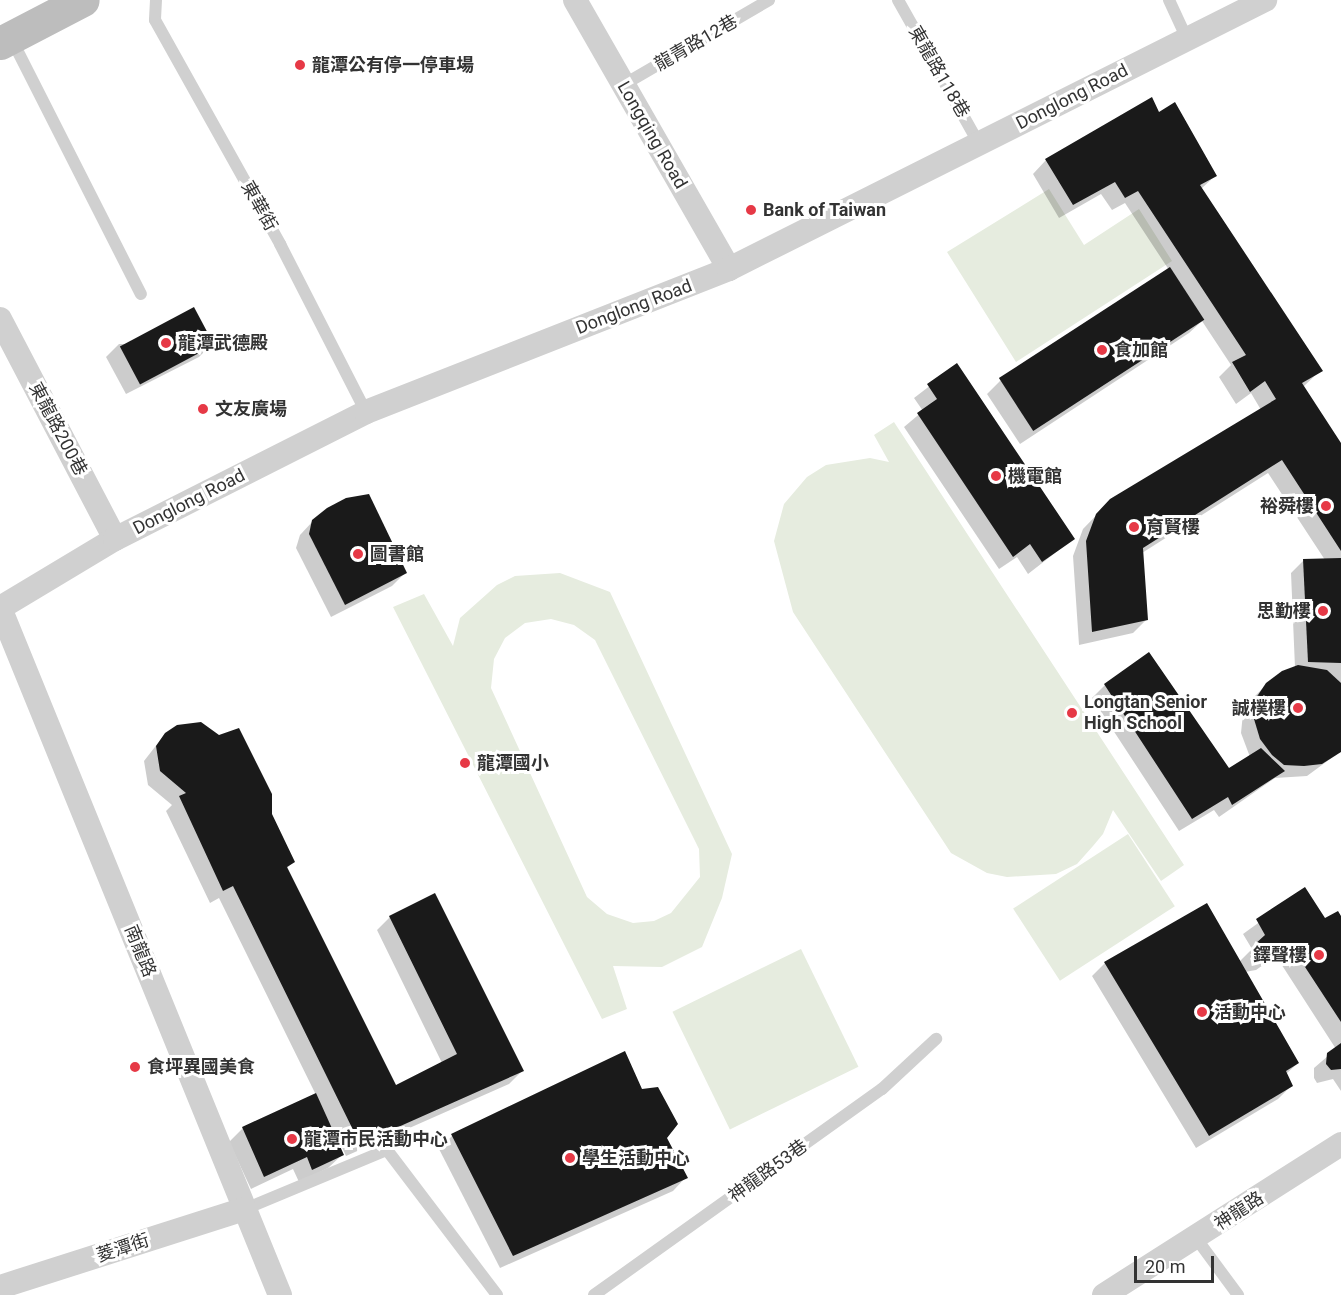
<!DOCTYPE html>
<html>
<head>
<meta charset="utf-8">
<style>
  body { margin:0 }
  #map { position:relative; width:1341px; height:1295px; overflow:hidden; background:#fff; font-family:Roboto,"Noto Sans TC",sans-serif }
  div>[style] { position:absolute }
  .green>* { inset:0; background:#e6ecdf; transform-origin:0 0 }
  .shadow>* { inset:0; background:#0003 }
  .building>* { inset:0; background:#1a1a1a; transform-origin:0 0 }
  .lane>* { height:12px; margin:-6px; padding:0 6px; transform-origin:6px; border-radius:6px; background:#d0d0d0 }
  .street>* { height:24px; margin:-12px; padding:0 12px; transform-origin:12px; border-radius:12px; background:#d0d0d0 }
  .secondary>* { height:33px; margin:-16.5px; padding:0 16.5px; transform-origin:16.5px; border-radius:16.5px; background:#bdbdbd }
  .dots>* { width:16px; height:16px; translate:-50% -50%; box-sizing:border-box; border:3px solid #fff; border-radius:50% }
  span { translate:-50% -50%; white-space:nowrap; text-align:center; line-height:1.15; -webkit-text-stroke:6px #fff; paint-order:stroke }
  .street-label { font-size:18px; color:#333 }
  .poi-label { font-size:18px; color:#333; font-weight:700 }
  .left { translate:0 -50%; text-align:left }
  .right { translate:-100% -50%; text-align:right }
  .scale { position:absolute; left:1134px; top:1256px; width:80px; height:27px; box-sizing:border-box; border:3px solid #333; border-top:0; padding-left:8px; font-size:18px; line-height:21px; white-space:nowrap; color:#333; -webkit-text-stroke:4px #fff; paint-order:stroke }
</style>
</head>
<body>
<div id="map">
  <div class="green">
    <div style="clip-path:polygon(1049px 189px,1084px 245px,1139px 209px,1172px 261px,1016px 362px,947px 252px)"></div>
    <div style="clip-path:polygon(894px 422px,1184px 865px,1161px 881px,1113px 810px,1103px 834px,1093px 846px,1077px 864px,1056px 874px,1007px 877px,987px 873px,951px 853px,793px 612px,774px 541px,784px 504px,807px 477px,826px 465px,870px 458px,889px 462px,874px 435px)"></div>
    <div style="clip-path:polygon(evenodd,560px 573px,610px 592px,732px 854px,722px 898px,702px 947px,662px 967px,613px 966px,627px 1009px,602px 1019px,393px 607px,424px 594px,453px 646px,460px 618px,497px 585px,515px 576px,560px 573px,551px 619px,574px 625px,595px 640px,699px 849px,700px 877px,671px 913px,654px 921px,633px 923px,607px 914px,587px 897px,491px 688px,494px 659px,505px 638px,525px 623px,551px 619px)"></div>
    <div style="left:1128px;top:834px;width:86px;height:137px;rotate:57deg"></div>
    <div style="left:801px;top:949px;width:131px;height:143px;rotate:64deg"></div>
  </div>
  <div class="shadow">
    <div style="clip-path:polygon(1158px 114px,1215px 176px,1201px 189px,1321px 370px,1303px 387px,1341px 446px,1341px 751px,1307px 776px,1275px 778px,1219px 817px,1214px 810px,1179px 831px,1092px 698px,1105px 685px,1228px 770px,1250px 757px,1241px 733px,1243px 713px,1253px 698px,1267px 684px,1295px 668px,1291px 573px,1304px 560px,1325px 560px,1268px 473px,1142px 553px,1146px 620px,1133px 633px,1079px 645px,1073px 556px,1083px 529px,1111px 500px,1261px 410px,1251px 393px,1236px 404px,1219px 377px,1231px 365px,1202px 321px,1189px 333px,1020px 444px,987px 394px,1000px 381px,1169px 270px,1125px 203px,1112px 210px,1101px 194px,1059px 218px,1033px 174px,1046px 160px)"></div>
    <div style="clip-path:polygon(119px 344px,212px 344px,199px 357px,126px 394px,106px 357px)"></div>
    <div style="clip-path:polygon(957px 365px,1073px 539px,1028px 574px,1017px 557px,999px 569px,904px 427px,923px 411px,914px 398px)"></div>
    <div style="clip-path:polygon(313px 521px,405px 573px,392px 586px,331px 617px,296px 548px,300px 535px)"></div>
    <div style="clip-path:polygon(165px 734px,270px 814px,293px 862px,286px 869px,395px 1087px,442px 1063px,377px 930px,390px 917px,522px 1071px,509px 1084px,346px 1156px,335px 1132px,342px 1155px,328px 1168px,299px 1182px,293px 1169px,251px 1189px,229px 1142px,243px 1128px,316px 1095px,219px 898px,210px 903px,166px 811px,172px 805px,148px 785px,144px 761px)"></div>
    <div style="clip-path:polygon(1305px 889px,1324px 920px,1341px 918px,1341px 1091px,1333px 1079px,1317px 1083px,1314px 1078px,1314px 1068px,1336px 1049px,1276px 956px,1256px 970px,1245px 972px,1298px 1063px,1286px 1074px,1292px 1085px,1278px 1099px,1196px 1148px,1092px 976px,1105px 963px,1239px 962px,1252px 949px,1243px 934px)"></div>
    <div style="clip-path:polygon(641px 1090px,686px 1177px,673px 1191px,500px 1268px,439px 1149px,452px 1136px)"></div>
  </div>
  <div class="building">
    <div style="clip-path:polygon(1152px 97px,1159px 112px,1175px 102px,1217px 176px,1200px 185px,1323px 371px,1302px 383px,1341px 443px,1341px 551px,1282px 460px,1143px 548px,1148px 620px,1092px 632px,1086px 541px,1096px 514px,1110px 499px,1276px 399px,1265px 381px,1250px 392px,1232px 362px,1246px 355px,1138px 191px,1125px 198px,1115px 182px,1073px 205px,1045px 159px)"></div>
    <div style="left:1170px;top:267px;width:63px;height:204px;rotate:57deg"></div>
    <div style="left:194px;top:307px;width:43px;height:84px;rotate:62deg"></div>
    <div style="clip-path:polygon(957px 363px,1075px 539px,1042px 562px,1030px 544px,1013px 557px,917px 413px,937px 399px,927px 384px)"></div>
    <div style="clip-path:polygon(369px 494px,407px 573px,345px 605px,309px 534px,312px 520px,327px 508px,346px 498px)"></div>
    <div style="clip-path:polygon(1341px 558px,1341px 663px,1308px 662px,1303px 559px)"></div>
    <div style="clip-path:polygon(1149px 652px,1229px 768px,1261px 748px,1285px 771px,1232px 805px,1228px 797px,1192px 819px,1104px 684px)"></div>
    <div style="clip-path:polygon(1298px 665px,1327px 670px,1341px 683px,1341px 752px,1322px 764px,1304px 766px,1284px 765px,1272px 755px,1260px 739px,1254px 719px,1256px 698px,1266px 683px,1282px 671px)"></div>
    <div style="clip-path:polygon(201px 722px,219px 735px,239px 728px,272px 794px,272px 814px,295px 862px,287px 867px,396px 1085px,457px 1054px,389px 916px,435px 893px,524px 1071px,360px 1144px,233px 886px,223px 891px,179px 796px,186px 793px,160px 771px,156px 746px,165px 733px,177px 725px)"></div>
    <div style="clip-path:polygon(1305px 887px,1325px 918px,1338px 911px,1341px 916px,1341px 1022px,1290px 944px,1271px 958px,1261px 959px,1255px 952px,1254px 945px,1265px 935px,1256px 919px)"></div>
    <div style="clip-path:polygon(1207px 903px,1299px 1063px,1286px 1071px,1293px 1086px,1209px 1136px,1104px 962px)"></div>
    <div style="clip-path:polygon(1341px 1043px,1341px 1069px,1331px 1070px,1326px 1064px,1327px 1053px)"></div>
    <div style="clip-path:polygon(625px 1051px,642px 1089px,658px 1087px,678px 1124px,667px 1138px,688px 1178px,513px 1256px,451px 1134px)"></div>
    <div style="clip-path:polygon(316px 1093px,344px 1155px,312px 1170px,307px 1157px,264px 1177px,242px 1127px)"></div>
  </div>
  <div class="lane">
    <div style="left:156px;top:0;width:20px;rotate:93deg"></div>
    <div style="left:155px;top:20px;width:257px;rotate:60.8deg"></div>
    <div style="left:280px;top:244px;width:189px;rotate:62.9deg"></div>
    <div style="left:898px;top:0;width:165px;rotate:60.6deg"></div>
    <div style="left:1169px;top:0;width:43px;rotate:65.2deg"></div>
    <div style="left:11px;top:38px;width:287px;rotate:63.1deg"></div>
    <div style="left:623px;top:85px;width:169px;rotate:-30.2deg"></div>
    <div style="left:245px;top:1209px;width:154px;rotate:-22.6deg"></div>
    <div style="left:387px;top:1150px;width:182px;rotate:52.8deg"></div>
    <div style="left:1196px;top:1238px;width:71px;rotate:53.6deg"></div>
    <div style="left:594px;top:1295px;width:354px;rotate:-35.6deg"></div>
    <div style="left:882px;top:1089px;width:74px;rotate:-42.8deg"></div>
  </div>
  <div class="street">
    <div style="left:575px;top:0;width:310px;rotate:60.2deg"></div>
    <div style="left:0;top:319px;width:248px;rotate:62.4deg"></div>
    <div style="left:0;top:608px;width:134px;rotate:-31deg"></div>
    <div style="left:115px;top:539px;width:281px;rotate:-26.8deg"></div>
    <div style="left:366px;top:412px;width:390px;rotate:-21.5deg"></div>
    <div style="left:729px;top:269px;width:600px;rotate:-26.65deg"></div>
    <div style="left:0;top:608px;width:742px;rotate:67.83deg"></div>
    <div style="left:0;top:1287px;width:257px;rotate:-17.7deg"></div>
    <div style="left:1104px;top:1295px;width:281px;rotate:-32.5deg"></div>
  </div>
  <div class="secondary">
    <div style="left:0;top:43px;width:93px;rotate:-27.4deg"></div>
  </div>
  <div class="dots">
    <div style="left:300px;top:65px;background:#e63946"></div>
    <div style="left:751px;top:210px;background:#e63946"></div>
    <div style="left:166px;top:343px;background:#e63946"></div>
    <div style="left:1102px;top:350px;background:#e63946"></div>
    <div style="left:203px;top:409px;background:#e63946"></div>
    <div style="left:996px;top:476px;background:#e63946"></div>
    <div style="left:1326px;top:506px;background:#e63946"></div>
    <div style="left:1134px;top:527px;background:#e63946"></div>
    <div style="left:358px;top:554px;background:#e63946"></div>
    <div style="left:1323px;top:611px;background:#e63946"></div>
    <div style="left:1298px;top:708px;background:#e63946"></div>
    <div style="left:1072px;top:713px;background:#e63946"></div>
    <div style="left:465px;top:763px;background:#e63946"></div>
    <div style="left:1319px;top:955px;background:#e63946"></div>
    <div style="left:1202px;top:1012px;background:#e63946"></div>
    <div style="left:135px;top:1067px;background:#e63946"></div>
    <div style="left:292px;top:1139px;background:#e63946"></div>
    <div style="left:570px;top:1158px;background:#e63946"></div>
  </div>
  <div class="street-label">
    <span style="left:696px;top:43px;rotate:-30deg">龍青路12巷</span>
    <span style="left:939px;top:72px;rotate:60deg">東龍路118巷</span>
    <span style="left:1072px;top:97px;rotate:-27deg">Donglong Road</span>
    <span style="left:652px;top:135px;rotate:60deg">Longqing Road</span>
    <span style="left:259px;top:206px;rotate:61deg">東華街</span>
    <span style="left:634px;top:307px;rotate:-21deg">Donglong Road</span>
    <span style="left:58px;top:429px;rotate:62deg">東龍路200巷</span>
    <span style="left:189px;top:502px;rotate:-27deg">Donglong Road</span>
    <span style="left:140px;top:951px;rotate:68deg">南龍路</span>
    <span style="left:768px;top:1171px;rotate:-36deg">神龍路53巷</span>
    <span style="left:1239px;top:1211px;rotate:-33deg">神龍路</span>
    <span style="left:123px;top:1248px;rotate:-18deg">菱潭街</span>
  </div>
  <div class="poi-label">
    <span class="left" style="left:312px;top:65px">龍潭公有停一停車場</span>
    <span class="left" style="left:763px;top:210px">Bank of Taiwan</span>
    <span class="left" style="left:178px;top:343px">龍潭武德殿</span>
    <span class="left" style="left:1114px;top:350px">食加館</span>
    <span class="left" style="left:215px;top:409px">文友廣場</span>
    <span class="left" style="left:1008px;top:476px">機電館</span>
    <span class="right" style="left:1314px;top:506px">裕舜樓</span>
    <span class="left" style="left:1146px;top:527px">育賢樓</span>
    <span class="left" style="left:370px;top:554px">圖書館</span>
    <span class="right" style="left:1311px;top:611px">思勤樓</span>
    <span class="left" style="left:1084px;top:713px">Longtan Senior<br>High School</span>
    <span class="right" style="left:1286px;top:708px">誠樸樓</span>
    <span class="left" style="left:477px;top:763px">龍潭國小</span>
    <span class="right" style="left:1307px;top:955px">鐸聲樓</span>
    <span class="left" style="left:1214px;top:1012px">活動中心</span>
    <span class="left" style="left:147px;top:1067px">食坪異國美食</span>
    <span class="left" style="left:304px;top:1139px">龍潭市民活動中心</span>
    <span class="left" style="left:582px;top:1158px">學生活動中心</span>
  </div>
  <div class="scale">20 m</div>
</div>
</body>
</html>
